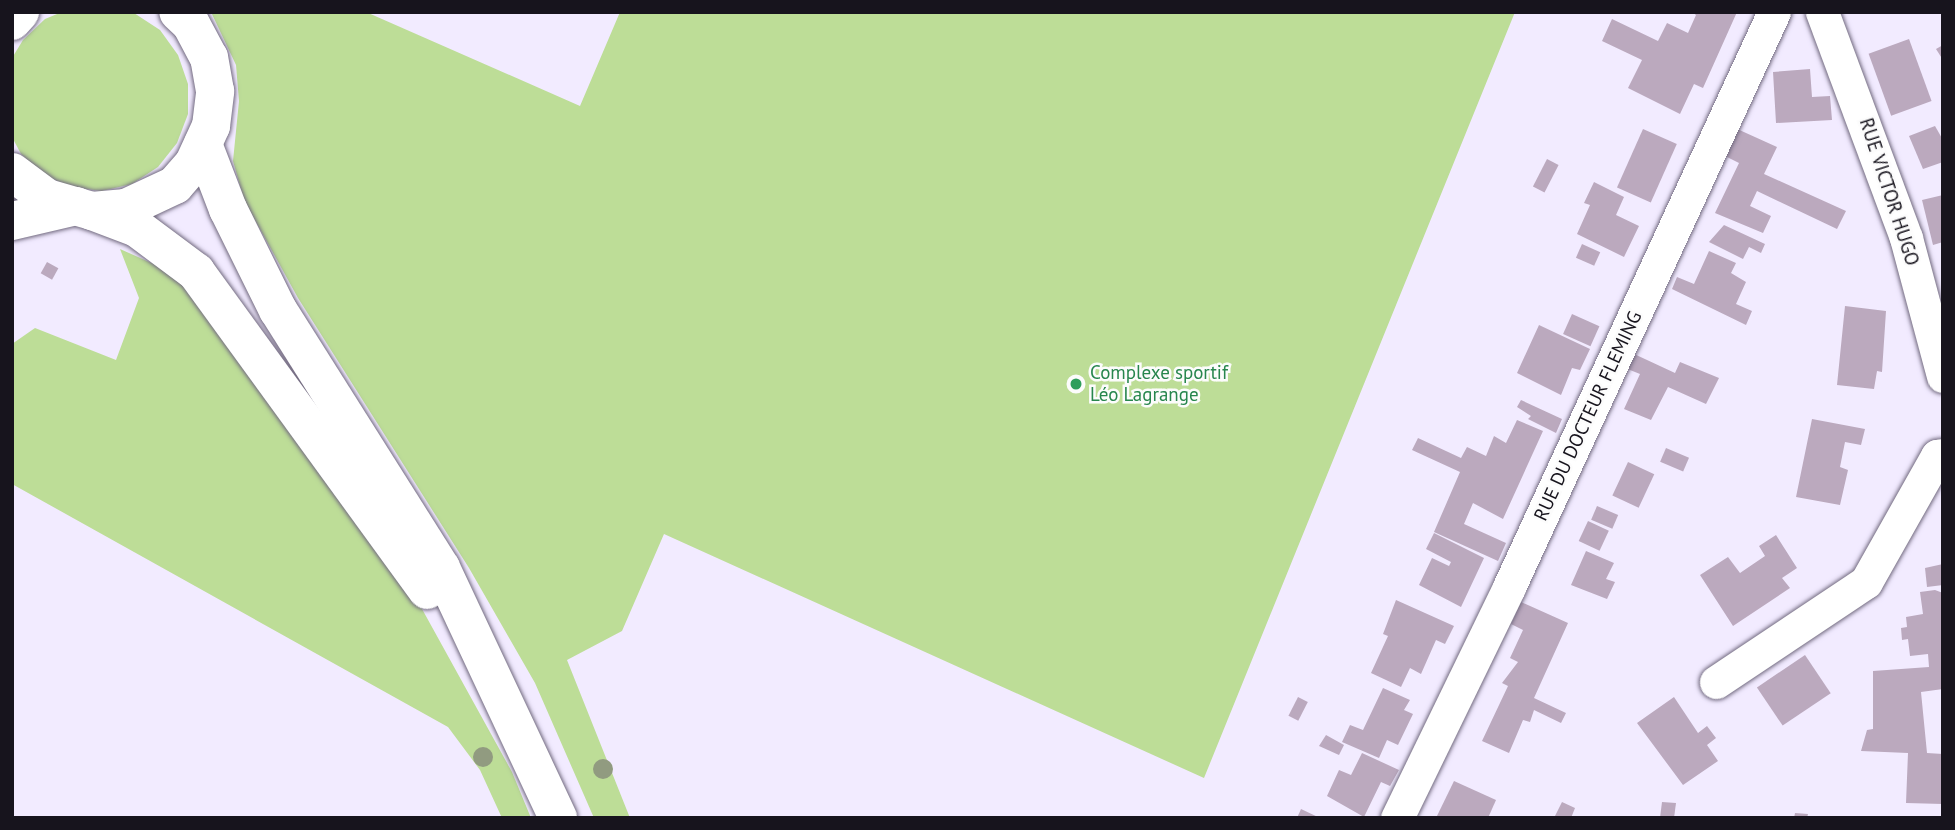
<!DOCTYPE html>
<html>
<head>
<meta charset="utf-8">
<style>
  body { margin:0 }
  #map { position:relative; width:1955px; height:830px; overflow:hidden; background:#f2ebff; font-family:"PT Sans",sans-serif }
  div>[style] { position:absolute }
  .green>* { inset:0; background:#bddd97 }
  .building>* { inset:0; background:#bba9be; transform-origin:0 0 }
  .roads { filter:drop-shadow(0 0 2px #726a80) drop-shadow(0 0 2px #726a80) }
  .street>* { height:33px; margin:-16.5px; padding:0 16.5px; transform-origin:16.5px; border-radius:16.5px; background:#fff }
  .secondary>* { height:38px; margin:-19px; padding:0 19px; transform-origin:19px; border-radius:19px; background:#fff }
  .trees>* { width:20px; height:20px; margin:-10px; border-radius:50%; background:#919b80 }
  .dots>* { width:19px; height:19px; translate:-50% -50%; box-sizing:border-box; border:4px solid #fcfcfc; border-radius:50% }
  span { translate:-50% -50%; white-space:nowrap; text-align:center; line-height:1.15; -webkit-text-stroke:5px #fcfcfc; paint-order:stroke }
  .street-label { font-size:19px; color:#17141d }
  .leisure-label { font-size:19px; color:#27864d }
  .left { translate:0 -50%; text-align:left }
  .frame { position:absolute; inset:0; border:14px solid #17141d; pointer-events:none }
</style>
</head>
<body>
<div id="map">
  <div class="green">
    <div style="clip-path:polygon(62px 12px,134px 13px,160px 30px,178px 55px,188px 84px,188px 114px,177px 143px,158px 167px,132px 184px,102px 191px,71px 187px,44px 175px,21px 154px,12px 137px,12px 58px,23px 40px,45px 19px)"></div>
    <div style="clip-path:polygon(211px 12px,366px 12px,580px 106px,620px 12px,1515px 12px,1204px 778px,664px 534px,622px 631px,567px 660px,630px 818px,594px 818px,535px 683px,469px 568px,298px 298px,244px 200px,233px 161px,239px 101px,236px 65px)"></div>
    <div style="clip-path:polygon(120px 249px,165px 269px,191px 290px,411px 589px,512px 772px,531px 818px,502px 818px,480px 770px,448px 727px,12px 484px,12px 344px,35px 328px,116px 360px,139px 298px)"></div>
  </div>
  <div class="building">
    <div style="clip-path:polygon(1692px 12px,1737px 12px,1703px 88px,1694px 84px,1680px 114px,1628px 88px,1642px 60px,1602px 41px,1612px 19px,1658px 41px,1667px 23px,1688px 33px,1696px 15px)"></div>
    <div style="left:1909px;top:39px;width:66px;height:43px;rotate:70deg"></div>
    <div style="clip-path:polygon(1943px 45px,1943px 60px,1936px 49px)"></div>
    <div style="clip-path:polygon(1810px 69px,1812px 97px,1830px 96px,1832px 120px,1776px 123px,1773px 72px)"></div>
    <div style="clip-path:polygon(1935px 126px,1943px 140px,1943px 162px,1923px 169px,1909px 136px)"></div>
    <div style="clip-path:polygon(1735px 128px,1777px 147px,1764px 174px,1846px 211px,1837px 229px,1757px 191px,1750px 206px,1771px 216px,1763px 233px,1715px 213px,1739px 163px,1723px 155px)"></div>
    <div style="left:1643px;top:129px;width:37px;height:64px;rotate:24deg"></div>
    <div style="left:1547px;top:159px;width:13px;height:31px;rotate:27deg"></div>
    <div style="clip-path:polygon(1594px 182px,1624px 197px,1616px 215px,1639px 226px,1624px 257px,1577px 234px,1590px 205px,1584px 203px)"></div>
    <div style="clip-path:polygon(1943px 195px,1943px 242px,1933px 245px,1922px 200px)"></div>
    <div style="clip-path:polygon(1724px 225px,1765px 244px,1761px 253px,1749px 247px,1743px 259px,1709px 242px)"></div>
    <div style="left:1582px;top:244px;width:20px;height:15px;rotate:24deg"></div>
    <div style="clip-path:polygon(1709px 251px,1736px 263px,1731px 273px,1746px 282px,1736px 304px,1752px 311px,1746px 325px,1672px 289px,1677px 277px,1694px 284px)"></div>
    <div style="left:47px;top:262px;width:13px;height:13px;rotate:29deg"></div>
    <div style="clip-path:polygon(1845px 306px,1886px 311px,1882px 372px,1877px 371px,1874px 389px,1837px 385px)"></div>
    <div style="left:1572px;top:314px;width:30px;height:22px;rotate:24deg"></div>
    <div style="clip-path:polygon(1539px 325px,1590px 349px,1580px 370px,1572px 368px,1561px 395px,1517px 373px)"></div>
    <div style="clip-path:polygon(1632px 353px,1675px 373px,1680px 362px,1719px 378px,1706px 404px,1668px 387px,1651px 420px,1624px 409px,1640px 374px,1625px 368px)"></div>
    <div style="clip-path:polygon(1521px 400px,1562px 419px,1556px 433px,1528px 419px,1531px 416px,1517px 407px)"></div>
    <div style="clip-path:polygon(1812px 419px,1865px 429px,1861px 445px,1845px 442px,1840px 467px,1848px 470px,1840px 505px,1796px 497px)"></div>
    <div style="clip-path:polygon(1517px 420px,1543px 431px,1503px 519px,1473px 503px,1464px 524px,1506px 543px,1498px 561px,1434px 532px,1460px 472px,1412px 450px,1418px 438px,1461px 458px,1467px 447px,1486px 456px,1494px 436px,1506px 443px)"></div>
    <div style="left:1666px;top:448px;width:25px;height:15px;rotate:23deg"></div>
    <div style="left:1628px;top:462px;width:29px;height:37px;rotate:25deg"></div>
    <div style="left:1597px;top:506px;width:23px;height:15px;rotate:23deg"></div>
    <div style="left:1588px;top:521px;width:23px;height:22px;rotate:25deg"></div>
    <div style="clip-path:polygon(1434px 533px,1484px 558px,1461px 607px,1419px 585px,1432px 558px,1449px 566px,1451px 562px,1426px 549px)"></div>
    <div style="clip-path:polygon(1776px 535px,1797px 568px,1782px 578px,1790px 588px,1733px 626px,1700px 575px,1728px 557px,1740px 573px,1765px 556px,1759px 546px)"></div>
    <div style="clip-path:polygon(1586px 551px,1614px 563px,1606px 579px,1615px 582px,1607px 599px,1571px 585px)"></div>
    <div style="clip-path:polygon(1943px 564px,1943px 585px,1927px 587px,1925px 568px)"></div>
    <div style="clip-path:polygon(1935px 590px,1943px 593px,1943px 689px,1921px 692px,1927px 753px,1943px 754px,1943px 804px,1906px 803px,1908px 753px,1861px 751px,1867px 730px,1873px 729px,1873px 671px,1929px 667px,1928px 654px,1910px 656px,1908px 639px,1902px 640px,1901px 628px,1907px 627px,1906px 617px,1923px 614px,1920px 592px)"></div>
    <div style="clip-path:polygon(1396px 600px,1454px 626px,1445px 644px,1436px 640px,1421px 674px,1410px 668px,1401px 687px,1371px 673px,1388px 636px,1383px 634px)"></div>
    <div style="clip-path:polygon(1521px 602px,1568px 623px,1534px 698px,1566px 713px,1561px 723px,1534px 710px,1530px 722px,1523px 720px,1509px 753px,1482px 741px,1508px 686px,1502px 683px,1518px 662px,1510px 658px,1523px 630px,1511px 624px)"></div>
    <div style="left:1805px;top:655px;width:46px;height:58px;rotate:56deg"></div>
    <div style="clip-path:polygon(1383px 688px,1410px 700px,1404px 710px,1413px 714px,1398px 745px,1387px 740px,1379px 758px,1342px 742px,1350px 725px,1363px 730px)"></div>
    <div style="left:1298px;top:697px;width:11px;height:21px;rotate:27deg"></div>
    <div style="clip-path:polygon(1674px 697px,1698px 733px,1707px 726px,1716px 738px,1707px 745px,1718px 761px,1683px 785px,1637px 723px)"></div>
    <div style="clip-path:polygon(1326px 735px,1344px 745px,1339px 755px,1319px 746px)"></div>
    <div style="clip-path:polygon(1362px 753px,1399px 770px,1390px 786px,1381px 782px,1364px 817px,1327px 796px,1339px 770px,1351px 775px)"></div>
    <div style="clip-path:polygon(1454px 781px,1496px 800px,1488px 818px,1436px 818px)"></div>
    <div style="clip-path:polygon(1562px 802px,1575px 808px,1571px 818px,1554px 818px)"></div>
    <div style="clip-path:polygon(1662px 802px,1676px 803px,1674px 818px,1660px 818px)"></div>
    <div style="clip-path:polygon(1301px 809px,1320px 818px,1297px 818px)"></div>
    <div style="clip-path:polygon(1795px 813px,1808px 814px,1807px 818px,1794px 818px)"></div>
  </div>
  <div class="roads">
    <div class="street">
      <div style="left:1822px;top:12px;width:241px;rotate:69.6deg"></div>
      <div style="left:1906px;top:238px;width:143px;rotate:75deg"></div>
      <div style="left:1716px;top:682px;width:180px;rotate:-33.7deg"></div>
      <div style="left:1866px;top:582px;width:145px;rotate:-60.6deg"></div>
      <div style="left:1937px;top:456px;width:6px;rotate:-9deg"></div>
      <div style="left:1397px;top:818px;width:257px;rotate:-64.1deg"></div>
      <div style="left:1509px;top:587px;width:633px;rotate:-65.26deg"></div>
    </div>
    <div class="secondary">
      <div style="left:12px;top:21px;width:12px;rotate:-48deg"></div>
      <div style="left:203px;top:144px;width:70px;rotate:69deg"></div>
      <div style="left:228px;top:209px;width:113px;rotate:63.7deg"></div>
      <div style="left:278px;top:310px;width:305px;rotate:57.7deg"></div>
      <div style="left:441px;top:568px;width:276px;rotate:64.9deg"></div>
      <div style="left:12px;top:172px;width:44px;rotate:36.6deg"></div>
      <div style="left:47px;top:198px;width:47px;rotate:16.1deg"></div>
      <div style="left:92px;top:211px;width:34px;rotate:-5deg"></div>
      <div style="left:126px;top:208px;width:54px;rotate:-25.1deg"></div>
      <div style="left:175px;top:185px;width:29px;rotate:-49deg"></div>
      <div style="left:194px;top:163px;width:41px;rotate:-65.3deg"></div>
      <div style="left:211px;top:126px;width:35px;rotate:-83deg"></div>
      <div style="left:215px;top:91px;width:34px;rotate:-100deg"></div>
      <div style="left:209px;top:58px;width:40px;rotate:-118deg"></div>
      <div style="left:190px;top:23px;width:16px;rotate:-137deg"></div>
      <div style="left:92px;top:211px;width:48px;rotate:20.7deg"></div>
      <div style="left:137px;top:228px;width:74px;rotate:36.7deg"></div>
      <div style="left:196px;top:272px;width:393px;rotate:54deg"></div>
      <div style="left:12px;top:221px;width:66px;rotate:-13.2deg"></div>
    </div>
  </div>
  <div class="trees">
    <div style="left:483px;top:757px"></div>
    <div style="left:603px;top:769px"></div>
  </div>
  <div class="dots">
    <div style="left:1076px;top:384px;background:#2e9e5b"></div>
  </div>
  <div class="street-label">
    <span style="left:1889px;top:192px;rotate:72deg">RUE VICTOR HUGO</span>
    <span style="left:1588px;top:416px;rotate:-65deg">RUE DU DOCTEUR FLEMING</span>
  </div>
  <div class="leisure-label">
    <span class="left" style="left:1090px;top:384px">Complexe sportif<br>Léo Lagrange</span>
  </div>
  <div class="frame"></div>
</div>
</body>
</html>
